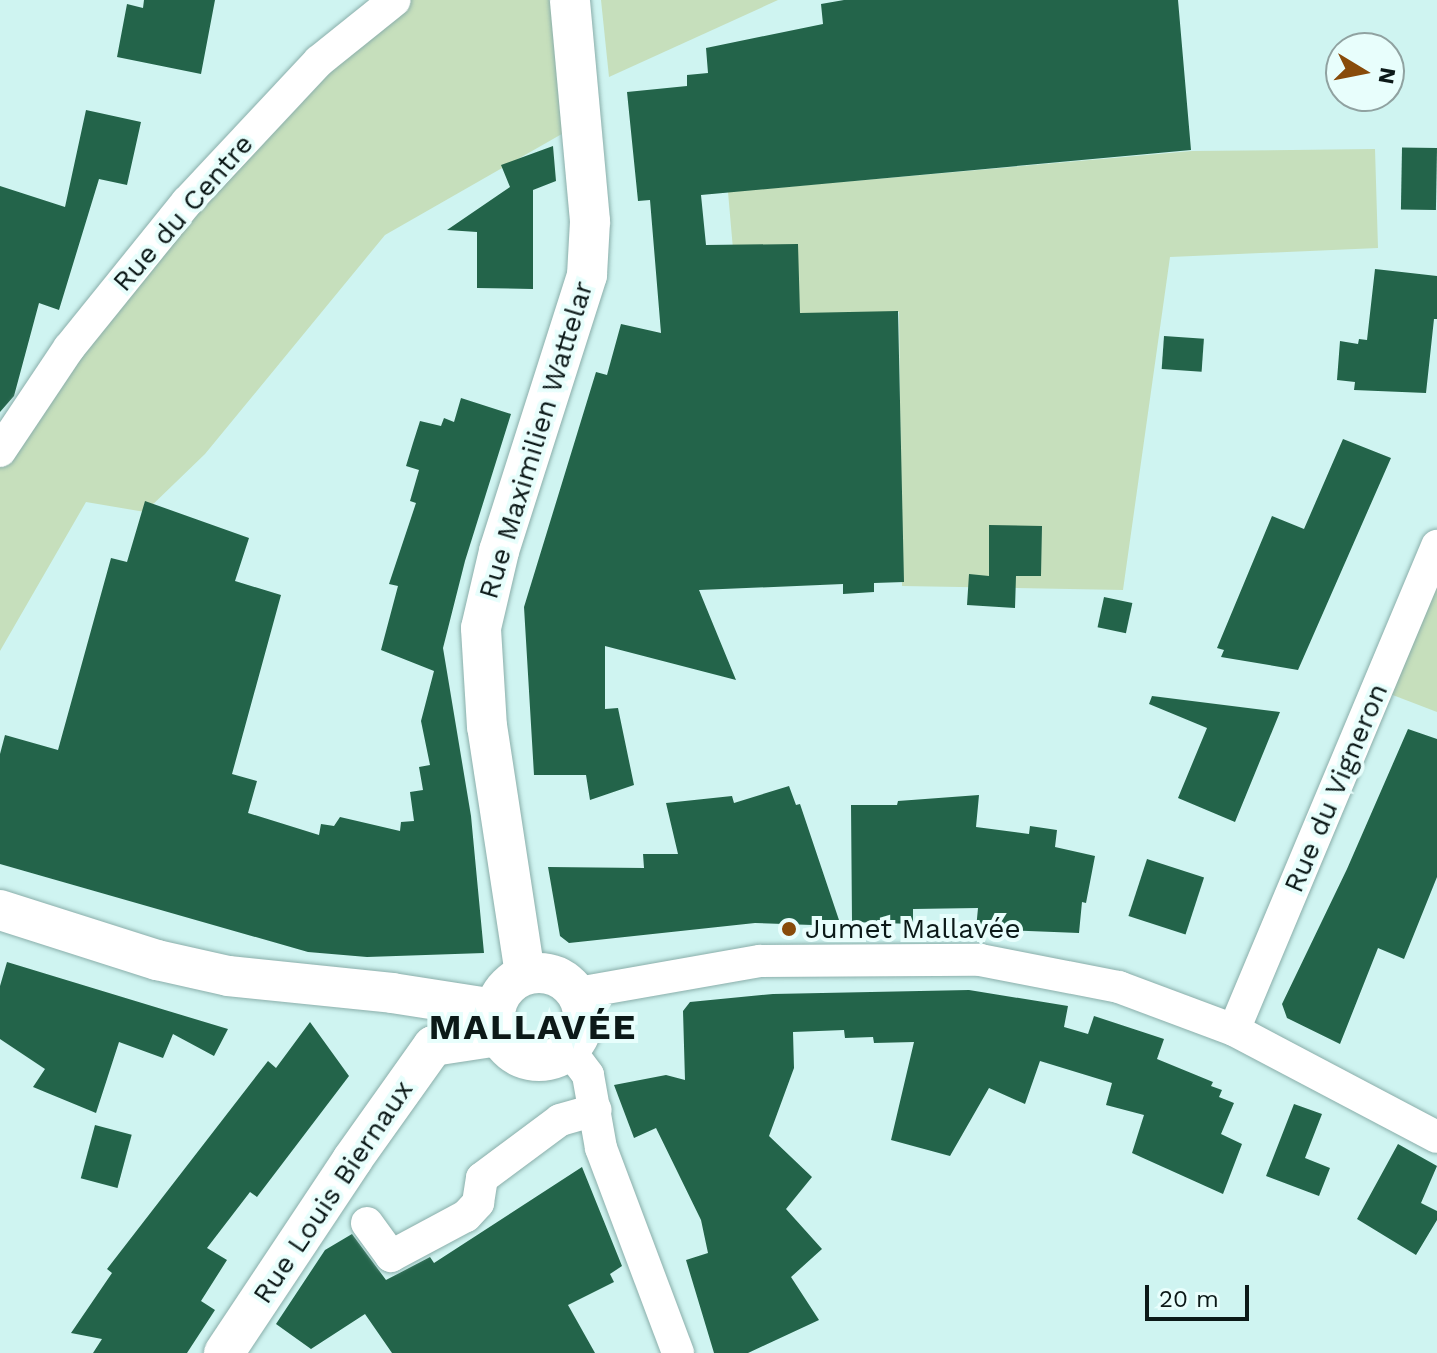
<!DOCTYPE html>
<html>
<head>
<meta charset="utf-8">
<style>
  body { margin:0 }
  #map { position:relative; width:1437px; height:1353px; overflow:hidden; background:#cff4f1; font-family:"Work Sans",sans-serif }
  div>[style] { position:absolute }
  .green>* { inset:0; background:#c6dfbc }
  .building>* { inset:0; background:#23644a; transform-origin:0 0 }
  .roads { filter:drop-shadow(0 0 2px #8aaeaa) drop-shadow(0 0 2px #8aaeaa) }
  .minor>* { height:32px; margin:-16px; padding:0 16px; transform-origin:16px; border-radius:16px; background:#fff }
  .tertiary>* { height:40px; margin:-20px; padding:0 20px; transform-origin:20px; border-radius:20px; background:#fff }
  .tertiary>.ring { margin:-20px; padding:0; box-sizing:content-box; background:none; border:40px solid #fff; border-radius:50% }
  .dots>* { width:22px; height:22px; translate:-50% -50%; box-sizing:border-box; border:4px solid #e8fefc; border-radius:50% }
  span { translate:-50% -50%; white-space:nowrap; text-align:center; line-height:1.15; -webkit-text-stroke:8px #e8fefc; paint-order:stroke }
  .street-label { font-size:28px; color:#0c1918 }
  .poi-label { font-size:28px; color:#0c1918 }
  .left { translate:0 -50%; text-align:left }
  .district-label { font-size:36px; color:#0c1918; font-weight:700; letter-spacing:2px }
  .north { position:absolute; left:1325px; top:32px; width:80px; height:80px; box-sizing:border-box; background:#e8fefc; border:2px solid #90a2a1; border-radius:50%; rotate:100deg; font-size:22px; font-weight:700; line-height:32px; text-align:center; color:#0c1918 }
  .north::after { content:''; display:block; margin:auto; width:28px; height:36px; background:#884b0a; clip-path:polygon(50% 0,100% 100%,50% 72%,0 100%) }
  .scale { position:absolute; left:1145px; top:1285px; width:104px; height:36px; box-sizing:border-box; border:4px solid #0c1918; border-top:0; padding-left:10px; font-size:24px; line-height:28px; white-space:nowrap; color:#0c1918; -webkit-text-stroke:6px #e8fefc; paint-order:stroke }
</style>
</head>
<body>
<div id="map">
  <div class="green">
    <div style="clip-path:polygon(398px 0,570px 0,581px 123px,385px 235px,205px 454px,145px 512px,86px 502px,0 651px,0 465px,59px 362px)"></div>
    <div style="clip-path:polygon(601px 0,778px 0,609px 77px)"></div>
    <div style="clip-path:polygon(1375px 149px,1378px 248px,1170px 257px,1123px 590px,902px 586px,899px 312px,739px 318px,728px 192px,1192px 151px)"></div>
    <div style="clip-path:polygon(1437px 540px,1437px 712px,1377px 689px)"></div>
  </div>
  <div class="building">
    <div style="clip-path:polygon(144px 0,215px 0,201px 74px,117px 57px,127px 4px,143px 8px)"></div>
    <div style="clip-path:polygon(844px 0,1178px 0,1191px 150px,701px 195px,706px 245px,798px 244px,800px 313px,898px 311px,904px 582px,874px 583px,874px 592px,843px 594px,843px 584px,699px 590px,736px 680px,605px 646px,605px 709px,618px 708px,634px 785px,590px 800px,586px 775px,534px 775px,524px 607px,596px 372px,607px 375px,621px 324px,661px 333px,650px 200px,638px 201px,627px 92px,687px 86px,687px 75px,708px 73px,706px 48px,823px 24px,821px 4px)"></div>
    <div style="clip-path:polygon(86px 110px,141px 122px,127px 185px,99px 179px,59px 310px,39px 303px,14px 396px,0 412px,0 186px,65px 207px)"></div>
    <div style="clip-path:polygon(553px 146px,556px 181px,533px 190px,533px 289px,477px 288px,477px 232px,447px 230px,510px 187px,501px 165px)"></div>
    <div style="left:1437px;top:148px;width:62px;height:35px;rotate:91deg"></div>
    <div style="clip-path:polygon(1375px 269px,1437px 276px,1437px 319px,1434px 319px,1426px 393px,1354px 390px,1355px 382px,1337px 380px,1340px 341px,1358px 344px,1359px 339px,1367px 340px)"></div>
    <div style="left:1164px;top:336px;width:40px;height:33px;rotate:4deg"></div>
    <div style="clip-path:polygon(461px 398px,511px 414px,465px 561px,443px 648px,471px 816px,484px 953px,367px 957px,308px 952px,0 864px,0 754px,5px 735px,58px 750px,111px 558px,127px 562px,145px 501px,249px 538px,235px 581px,281px 595px,232px 774px,257px 781px,248px 813px,319px 835px,321px 824px,334px 826px,340px 817px,400px 831px,401px 822px,414px 821px,410px 792px,423px 790px,419px 767px,430px 765px,421px 721px,434px 671px,381px 650px,398px 586px,389px 584px,416px 503px,410px 501px,419px 470px,406px 466px,413px 443px,420px 421px,441px 426px,444px 418px,454px 422px)"></div>
    <div style="clip-path:polygon(1343px 439px,1391px 458px,1298px 670px,1221px 657px,1224px 650px,1217px 648px,1272px 516px,1304px 529px)"></div>
    <div style="clip-path:polygon(989px 525px,1042px 526px,1041px 576px,1016px 576px,1015px 608px,967px 605px,969px 574px,989px 576px)"></div>
    <div style="left:1104px;top:597px;width:29px;height:31px;rotate:12deg"></div>
    <div style="clip-path:polygon(1152px 696px,1280px 712px,1235px 822px,1178px 798px,1207px 728px,1149px 704px)"></div>
    <div style="clip-path:polygon(1408px 729px,1437px 739px,1437px 877px,1404px 959px,1378px 948px,1340px 1044px,1287px 1018px,1282px 1004px,1347px 869px)"></div>
    <div style="clip-path:polygon(789px 786px,796px 805px,800px 804px,841px 926px,755px 923px,569px 943px,560px 936px,548px 867px,644px 868px,643px 854px,678px 854px,666px 803px,732px 796px,734px 803px)"></div>
    <div style="clip-path:polygon(979px 795px,976px 827px,1029px 834px,1030px 826px,1057px 830px,1055px 847px,1095px 856px,1086px 903px,1082px 902px,1079px 933px,976px 929px,978px 908px,913px 909px,913px 924px,852px 922px,851px 805px,897px 805px,898px 801px)"></div>
    <div style="left:1147px;top:859px;width:60px;height:60px;rotate:18deg"></div>
    <div style="clip-path:polygon(7px 962px,165px 1010px,228px 1029px,214px 1056px,173px 1034px,163px 1058px,119px 1042px,96px 1113px,33px 1087px,45px 1069px,0 1039px,0 986px)"></div>
    <div style="clip-path:polygon(969px 990px,1068px 1006px,1064px 1027px,1088px 1034px,1094px 1016px,1164px 1039px,1157px 1059px,1213px 1082px,1211px 1086px,1222px 1090px,1219px 1097px,1234px 1103px,1221px 1134px,1242px 1144px,1223px 1194px,1132px 1153px,1144px 1115px,1106px 1105px,1112px 1083px,1040px 1061px,1025px 1104px,989px 1088px,950px 1156px,891px 1140px,914px 1042px,874px 1043px,873px 1037px,845px 1038px,844px 1030px,793px 1032px,794px 1068px,769px 1136px,812px 1177px,786px 1209px,822px 1249px,791px 1277px,819px 1320px,748px 1353px,714px 1353px,686px 1260px,708px 1253px,701px 1220px,656px 1128px,634px 1138px,614px 1085px,666px 1075px,685px 1080px,683px 1011px,690px 1002px,773px 994px)"></div>
    <div style="clip-path:polygon(310px 1022px,349px 1076px,257px 1197px,250px 1192px,207px 1248px,227px 1260px,201px 1301px,215px 1310px,187px 1353px,93px 1353px,102px 1339px,71px 1333px,112px 1273px,107px 1269px,268px 1061px,276px 1068px)"></div>
    <div style="clip-path:polygon(1294px 1104px,1322px 1114px,1305px 1158px,1330px 1168px,1319px 1196px,1266px 1176px)"></div>
    <div style="left:95px;top:1125px;width:38px;height:55px;rotate:15deg"></div>
    <div style="clip-path:polygon(1398px 1144px,1437px 1166px,1421px 1203px,1437px 1211px,1437px 1220px,1416px 1255px,1357px 1219px)"></div>
    <div style="clip-path:polygon(582px 1167px,622px 1266px,610px 1274px,614px 1282px,568px 1305px,595px 1353px,392px 1353px,365px 1314px,311px 1349px,276px 1324px,325px 1250px,352px 1234px,386px 1280px,430px 1257px,434px 1263px)"></div>
  </div>
  <div class="roads">
    <div class="minor">
      <div style="left:0;top:451px;width:124px;rotate:-56.2deg"></div>
      <div style="left:69px;top:348px;width:188px;rotate:-51.1deg"></div>
      <div style="left:187px;top:202px;width:193px;rotate:-46.9deg"></div>
      <div style="left:319px;top:61px;width:97px;rotate:-38.8deg"></div>
      <div style="left:578px;top:993px;width:185px;rotate:-10deg"></div>
      <div style="left:760px;top:961px;width:220px;rotate:-0.3deg"></div>
      <div style="left:980px;top:960px;width:142px;rotate:11deg"></div>
      <div style="left:1119px;top:987px;width:123px;rotate:20.5deg"></div>
      <div style="left:1234px;top:1030px;width:229px;rotate:27.8deg"></div>
      <div style="left:1234px;top:1030px;width:525px;rotate:-67.25deg"></div>
      <div style="left:570px;top:1051px;width:30px;rotate:53deg"></div>
      <div style="left:588px;top:1075px;width:74px;rotate:79.9deg"></div>
      <div style="left:601px;top:1148px;width:219px;rotate:69.4deg"></div>
      <div style="left:367px;top:1223px;width:41px;rotate:54deg"></div>
      <div style="left:391px;top:1256px;width:85px;rotate:-28.1deg"></div>
      <div style="left:466px;top:1216px;width:18px;rotate:-47deg"></div>
      <div style="left:478px;top:1203px;width:25px;rotate:-81deg"></div>
      <div style="left:482px;top:1178px;width:97px;rotate:-36.6deg"></div>
      <div style="left:560px;top:1120px;width:37px;rotate:-16deg"></div>
    </div>
    <div class="tertiary">
      <div style="left:0;top:910px;width:165px;rotate:17.7deg"></div>
      <div style="left:157px;top:960px;width:73px;rotate:12.7deg"></div>
      <div style="left:228px;top:976px;width:165px;rotate:5.9deg"></div>
      <div style="left:392px;top:993px;width:104px;rotate:8.8deg"></div>
      <div class="ring" style="left:495px;top:973px;width:48px;height:48px"></div>
      <div style="left:525px;top:974px;width:250px;rotate:-98.7deg"></div>
      <div style="left:487px;top:727px;width:99px;rotate:-93.5deg"></div>
      <div style="left:481px;top:628px;width:79px;rotate:-76.8deg"></div>
      <div style="left:499px;top:551px;width:290px;rotate:-72.3deg"></div>
      <div style="left:587px;top:275px;width:54px;rotate:-86.8deg"></div>
      <div style="left:590px;top:221px;width:222px;rotate:-95.2deg"></div>
      <div style="left:224px;top:1353px;width:232px;rotate:-56.4deg"></div>
      <div style="left:352px;top:1160px;width:140px;rotate:-54.6deg"></div>
      <div style="left:433px;top:1046px;width:66px;rotate:-8.7deg"></div>
    </div>
  </div>
  <div class="dots">
    <div style="left:789px;top:929px;background:#884b0a"></div>
  </div>
  <div class="street-label">
    <span style="left:183px;top:213px;rotate:-49deg">Rue du Centre</span>
    <span style="left:536px;top:440px;rotate:-73deg">Rue Maximilien Wattelar</span>
    <span style="left:1336px;top:788px;rotate:-67deg">Rue du Vigneron</span>
    <span style="left:333px;top:1192px;rotate:-56deg">Rue Louis Biernaux</span>
  </div>
  <div class="poi-label">
    <span class="left" style="left:805px;top:929px">Jumet Mallavée</span>
  </div>
  <div class="district-label">
    <span style="left:533px;top:1028px">MALLAVÉE</span>
  </div>
  <div class="north">N</div>
  <div class="scale">20 m</div>
</div>
</body>
</html>
